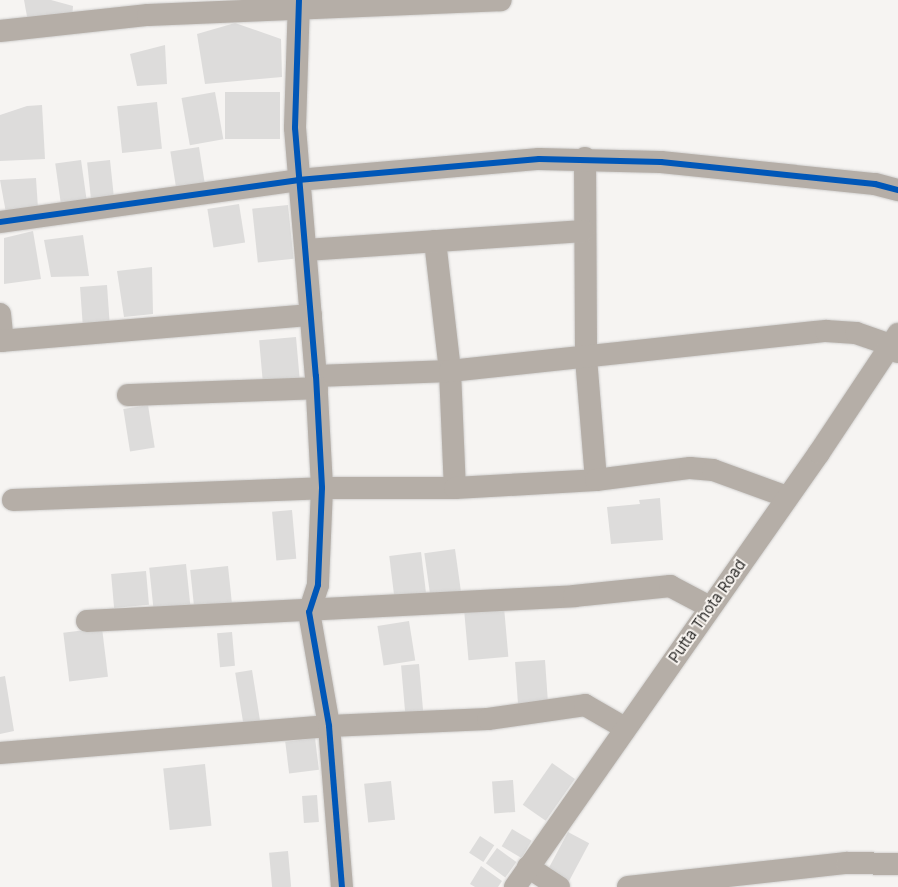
<!DOCTYPE html>
<html>
<head>
<meta charset="utf-8">
<style>
  body { margin:0 }
  #map { position:relative; width:898px; height:887px; overflow:hidden; background:#f6f4f2; font-family:Inter,sans-serif }
  div>[style] { position:absolute }
  .building>* { inset:0; background:#dddcdb; transform-origin:0 0 }
  .roads { filter:drop-shadow(0 0 1px #d1d0cf) drop-shadow(0 0 1px #d1d0cf) }
  .minor>* { height:22px; margin:-11px; padding:0 11px; transform-origin:11px; border-radius:11px; background:#b5aea7 }
  .cycleway>* { height:6px; margin:-3px; padding:0 3px; transform-origin:3px; border-radius:3px; background:#0057b8 }
  span { translate:-50% -50%; white-space:nowrap; text-align:center; line-height:1.15; -webkit-text-stroke:4px #f8f4f0; paint-order:stroke }
  .street-label { font-size:15px; color:#2f2e2c }
</style>
</head>
<body>
<div id="map">
  <div class="building">
    <div style="clip-path:polygon(24px 0,51px 0,73px 6px,72px 19px,28px 22px)"></div>
    <div style="clip-path:polygon(235px 23px,281px 39px,282px 77px,205px 84px,197px 34px)"></div>
    <div style="clip-path:polygon(165px 45px,167px 84px,137px 86px,130px 54px)"></div>
    <div style="left:215px;top:92px;width:48px;height:34px;rotate:80deg"></div>
    <div style="left:225px;top:92px;width:55px;height:47px"></div>
    <div style="left:157px;top:102px;width:47px;height:40px;rotate:84deg"></div>
    <div style="clip-path:polygon(42px 105px,45px 159px,0 161px,0 115px,27px 106px)"></div>
    <div style="left:199px;top:147px;width:43px;height:29px;rotate:81deg"></div>
    <div style="left:81px;top:160px;width:41px;height:26px;rotate:82deg"></div>
    <div style="left:110px;top:160px;width:40px;height:23px;rotate:84deg"></div>
    <div style="clip-path:polygon(36px 178px,38px 209px,6px 213px,0 180px)"></div>
    <div style="left:239px;top:204px;width:39px;height:32px;rotate:81deg"></div>
    <div style="left:288px;top:205px;width:54px;height:36px;rotate:84deg"></div>
    <div style="clip-path:polygon(33px 231px,41px 279px,4px 284px,4px 238px)"></div>
    <div style="clip-path:polygon(83px 235px,89px 276px,51px 277px,44px 240px)"></div>
    <div style="clip-path:polygon(152px 267px,153px 314px,124px 317px,117px 271px)"></div>
    <div style="left:107px;top:285px;width:39px;height:27px;rotate:86deg"></div>
    <div style="left:296px;top:337px;width:42px;height:37px;rotate:85deg"></div>
    <div style="left:148px;top:405px;width:43px;height:25px;rotate:81deg"></div>
    <div style="clip-path:polygon(660px 498px,663px 540px,611px 544px,607px 507px,640px 504px,639px 500px)"></div>
    <div style="left:292px;top:510px;width:49px;height:20px;rotate:85deg"></div>
    <div style="left:455px;top:549px;width:49px;height:31px;rotate:82deg"></div>
    <div style="left:421px;top:552px;width:48px;height:32px;rotate:83deg"></div>
    <div style="left:186px;top:564px;width:44px;height:37px;rotate:84deg"></div>
    <div style="left:228px;top:566px;width:41px;height:38px;rotate:84deg"></div>
    <div style="left:146px;top:571px;width:34px;height:35px;rotate:85deg"></div>
    <div style="left:504px;top:607px;width:50px;height:40px;rotate:85deg"></div>
    <div style="left:409px;top:621px;width:40px;height:32px;rotate:81deg"></div>
    <div style="left:102px;top:628px;width:49px;height:39px;rotate:83deg"></div>
    <div style="left:232px;top:632px;width:34px;height:15px;rotate:85deg"></div>
    <div style="left:545px;top:660px;width:45px;height:30px;rotate:86deg"></div>
    <div style="left:419px;top:664px;width:48px;height:18px;rotate:85deg"></div>
    <div style="left:252px;top:670px;width:51px;height:17px;rotate:81deg"></div>
    <div style="clip-path:polygon(5px 676px,14px 731px,0 734px,0 677px)"></div>
    <div style="left:315px;top:738px;width:32px;height:30px;rotate:83deg"></div>
    <div style="left:552px;top:763px;width:28px;height:51px;rotate:35deg"></div>
    <div style="left:205px;top:764px;width:62px;height:42px;rotate:84deg"></div>
    <div style="left:513px;top:780px;width:32px;height:21px;rotate:86deg"></div>
    <div style="left:391px;top:781px;width:39px;height:27px;rotate:84deg"></div>
    <div style="left:317px;top:795px;width:27px;height:15px;rotate:86deg"></div>
    <div style="left:512px;top:829px;width:23px;height:20px;rotate:31deg"></div>
    <div style="left:568px;top:832px;width:24px;height:44px;rotate:28deg"></div>
    <div style="left:480px;top:836px;width:17px;height:20px;rotate:33deg"></div>
    <div style="left:497px;top:848px;width:24px;height:19px;rotate:36deg"></div>
    <div style="left:288px;top:851px;width:36px;height:19px;rotate:85deg"></div>
    <div style="clip-path:polygon(481px 866px,502px 881px,498px 887px,475px 887px,470px 884px)"></div>
  </div>
  <div class="roads">
    <div class="minor">
      <div style="left:299px;top:0;width:128px;rotate:91.8deg"></div>
      <div style="left:295px;top:128px;width:249px;rotate:85.2deg"></div>
      <div style="left:316px;top:376px;width:112px;rotate:86.9deg"></div>
      <div style="left:322px;top:488px;width:97px;rotate:92.4deg"></div>
      <div style="left:318px;top:585px;width:28px;rotate:108deg"></div>
      <div style="left:309px;top:612px;width:116px;rotate:80deg"></div>
      <div style="left:329px;top:726px;width:162px;rotate:85.4deg"></div>
      <div style="left:0;top:31px;width:149px;rotate:-6.2deg"></div>
      <div style="left:148px;top:15px;width:353px;rotate:-2.4deg"></div>
      <div style="left:585px;top:158px;width:200px;rotate:89.7deg"></div>
      <div style="left:586px;top:358px;width:122px;rotate:85.3deg"></div>
      <div style="left:0;top:222px;width:301px;rotate:-8deg"></div>
      <div style="left:298px;top:180px;width:242px;rotate:-5deg"></div>
      <div style="left:539px;top:159px;width:122px;rotate:1.4deg"></div>
      <div style="left:661px;top:162px;width:215px;rotate:5.9deg"></div>
      <div style="left:875px;top:184px;width:24px;rotate:15deg"></div>
      <div style="left:435px;top:241px;width:131px;rotate:83.4deg"></div>
      <div style="left:450px;top:371px;width:117px;rotate:87.6deg"></div>
      <div style="left:306px;top:250px;width:278px;rotate:-3.9deg"></div>
      <div style="left:0;top:314px;width:27px;rotate:84deg"></div>
      <div style="left:0;top:341px;width:312px;rotate:-4.8deg"></div>
      <div style="left:316px;top:376px;width:134px;rotate:-2.1deg"></div>
      <div style="left:450px;top:371px;width:378px;rotate:-6.1deg"></div>
      <div style="left:826px;top:331px;width:30px;rotate:4deg"></div>
      <div style="left:856px;top:333px;width:37px;rotate:19deg"></div>
      <div style="left:891px;top:345px;width:10px;rotate:45deg"></div>
      <div style="left:128px;top:395px;width:189px;rotate:-2.1deg"></div>
      <div style="left:13px;top:500px;width:309px;rotate:-2.2deg"></div>
      <div style="left:322px;top:488px;width:133px"></div>
      <div style="left:455px;top:488px;width:141px;rotate:-3.2deg"></div>
      <div style="left:596px;top:480px;width:95px;rotate:-7.3deg"></div>
      <div style="left:690px;top:468px;width:23px;rotate:5deg"></div>
      <div style="left:713px;top:470px;width:79px;rotate:20deg"></div>
      <div style="left:87px;top:621px;width:488px;rotate:-2.9deg"></div>
      <div style="left:574px;top:596px;width:97px;rotate:-5.9deg"></div>
      <div style="left:670px;top:586px;width:45px;rotate:27.7deg"></div>
      <div style="left:0;top:753px;width:330px;rotate:-4.7deg"></div>
      <div style="left:329px;top:726px;width:159px;rotate:-2.5deg"></div>
      <div style="left:488px;top:719px;width:98px;rotate:-8.2deg"></div>
      <div style="left:585px;top:705px;width:46px;rotate:29.9deg"></div>
      <div style="left:528px;top:867px;width:37px;rotate:33deg"></div>
      <div style="left:515px;top:887px;width:530px;rotate:-54.99deg"></div>
      <div style="left:819px;top:453px;width:143px;rotate:-56.4deg"></div>
      <div style="left:628px;top:887px;width:220px;rotate:-6.3deg"></div>
      <div style="left:847px;top:863px;width:51px;rotate:1.1deg"></div>
    </div>
  </div>
  <div class="cycleway">
    <div style="left:299px;top:0;width:128px;rotate:91.8deg"></div>
    <div style="left:295px;top:128px;width:249px;rotate:85.2deg"></div>
    <div style="left:316px;top:376px;width:112px;rotate:86.9deg"></div>
    <div style="left:322px;top:488px;width:97px;rotate:92.4deg"></div>
    <div style="left:318px;top:585px;width:28px;rotate:108deg"></div>
    <div style="left:309px;top:612px;width:116px;rotate:80deg"></div>
    <div style="left:329px;top:726px;width:162px;rotate:85.4deg"></div>
    <div style="left:0;top:222px;width:301px;rotate:-8deg"></div>
    <div style="left:298px;top:180px;width:242px;rotate:-5deg"></div>
    <div style="left:539px;top:159px;width:122px;rotate:1.4deg"></div>
    <div style="left:661px;top:162px;width:215px;rotate:5.9deg"></div>
    <div style="left:875px;top:184px;width:24px;rotate:15deg"></div>
  </div>
  <div class="street-label">
    <span style="left:707px;top:611px;rotate:-55deg">Putta Thota Road</span>
  </div>
</div>
</body>
</html>
